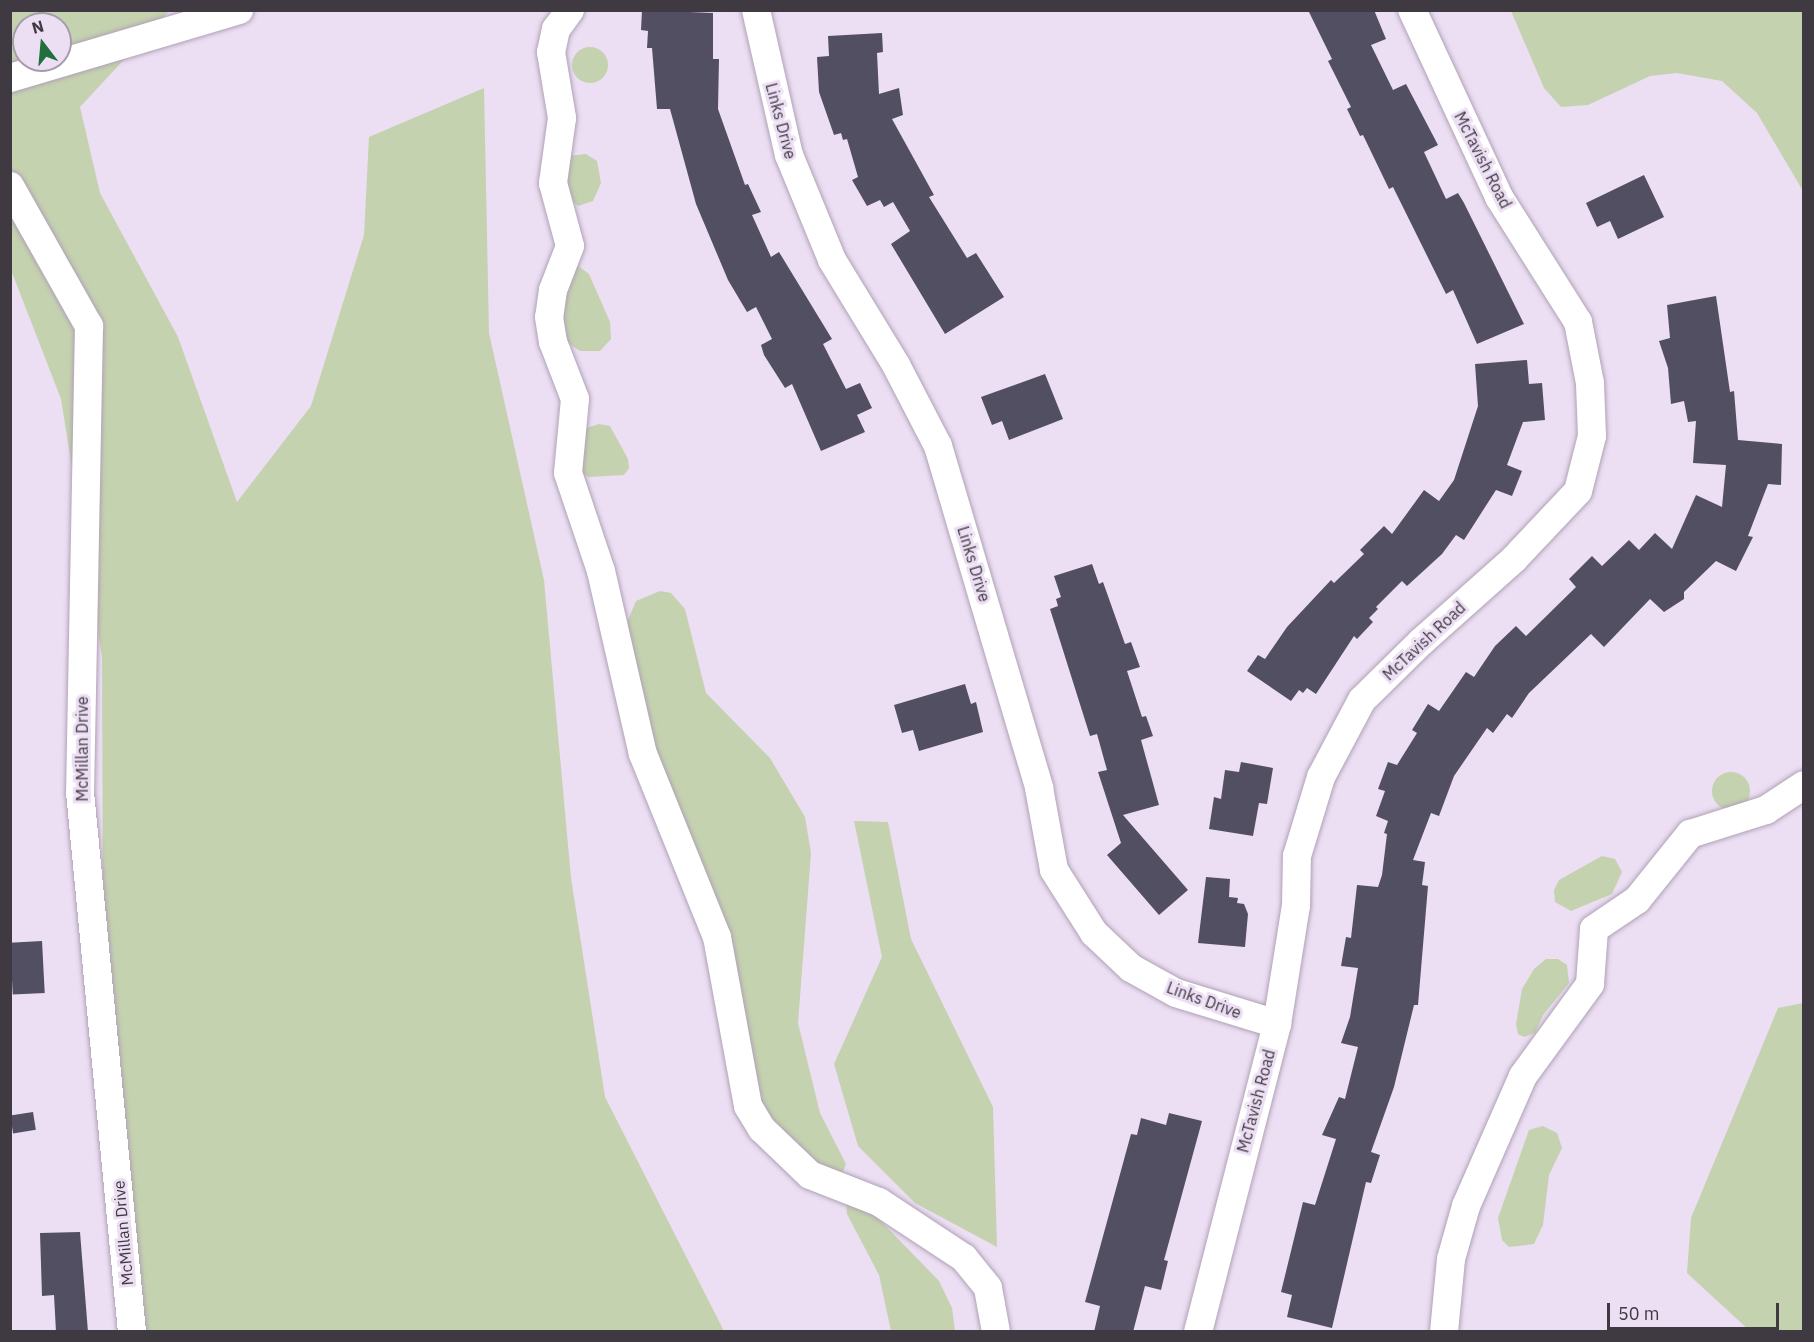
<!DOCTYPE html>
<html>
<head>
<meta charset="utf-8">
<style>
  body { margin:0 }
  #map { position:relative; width:1814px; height:1342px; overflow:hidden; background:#ecdef3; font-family:"IBM Plex Sans",sans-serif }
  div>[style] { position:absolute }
  .green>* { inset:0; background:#c5d2af }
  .round { border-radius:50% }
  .building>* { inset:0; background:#534f62; transform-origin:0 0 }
  .roads { filter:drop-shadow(0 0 2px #afa2b6) drop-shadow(0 0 2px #afa2b6) }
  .minor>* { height:28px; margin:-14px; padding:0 14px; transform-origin:14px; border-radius:14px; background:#fff }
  span { translate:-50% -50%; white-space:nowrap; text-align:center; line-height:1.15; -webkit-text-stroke:6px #ecdef3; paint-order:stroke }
  .street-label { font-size:16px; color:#3f3942 }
  .frame { position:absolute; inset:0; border:12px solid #3f3942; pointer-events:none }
  .north { position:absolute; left:12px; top:12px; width:60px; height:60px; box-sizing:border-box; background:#ecdef3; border:2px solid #a79cac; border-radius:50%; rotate:344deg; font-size:16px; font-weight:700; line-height:24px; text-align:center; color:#3f3942 }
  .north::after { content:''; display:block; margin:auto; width:21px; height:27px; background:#216f3e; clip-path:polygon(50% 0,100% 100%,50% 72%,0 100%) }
  .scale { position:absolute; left:1607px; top:1303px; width:172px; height:27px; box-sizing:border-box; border:3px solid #3f3942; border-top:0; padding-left:8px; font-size:18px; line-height:21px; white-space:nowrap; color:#3f3942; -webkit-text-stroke:4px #ecdef3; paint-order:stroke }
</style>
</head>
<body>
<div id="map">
  <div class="green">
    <div style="clip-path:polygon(evenodd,11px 11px,169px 11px,80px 107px,100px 193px,178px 337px,237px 502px,311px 406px,364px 235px,369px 137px,484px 88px,489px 333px,544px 580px,571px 878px,605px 1097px,724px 1331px,118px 1331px,103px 950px,102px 657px,61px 399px,11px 270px,11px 11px,24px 24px,60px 24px,60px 60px,24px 60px,24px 24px)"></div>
    <div style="clip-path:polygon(1511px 11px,1803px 11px,1803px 191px,1757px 113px,1722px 81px,1677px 73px,1650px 76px,1588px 105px,1561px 107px,1544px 88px)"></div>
    <div class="round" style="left:572px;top:47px;width:36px;height:36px"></div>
    <div style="clip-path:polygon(586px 154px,597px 161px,601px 183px,593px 201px,578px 206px,565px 193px,569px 156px)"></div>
    <div style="clip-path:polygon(578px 266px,589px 274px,610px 322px,611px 339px,600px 351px,580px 351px,568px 343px,560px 308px,574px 267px)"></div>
    <div style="clip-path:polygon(599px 424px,610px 426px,628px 459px,629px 468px,624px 475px,588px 477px,579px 471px,586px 428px)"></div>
    <div style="clip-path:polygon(660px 591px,671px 593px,685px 609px,706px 693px,770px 758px,805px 817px,811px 853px,798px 1023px,820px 1113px,846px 1164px,842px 1174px,832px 1176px,765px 1121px,661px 780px,625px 627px,636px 601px)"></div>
    <div class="round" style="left:1712px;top:772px;width:38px;height:38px"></div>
    <div style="clip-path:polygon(854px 821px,888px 822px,911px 939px,993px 1107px,997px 1247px,915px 1203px,858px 1146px,834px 1064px,882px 957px)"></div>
    <div style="clip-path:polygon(1602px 856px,1615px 859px,1622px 872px,1612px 894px,1571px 911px,1555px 902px,1554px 890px,1559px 880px)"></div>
    <div style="clip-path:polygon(1546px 959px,1558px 959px,1567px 965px,1569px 983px,1543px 1015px,1535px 1033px,1524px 1037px,1518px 1034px,1516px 1024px,1522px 989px,1534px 969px)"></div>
    <div style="clip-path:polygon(1803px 1003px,1803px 1331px,1750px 1331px,1687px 1273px,1691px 1218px,1778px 1008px)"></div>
    <div style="clip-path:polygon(1543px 1126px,1557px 1133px,1562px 1148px,1549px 1175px,1543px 1225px,1534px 1244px,1509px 1247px,1502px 1240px,1498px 1218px,1529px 1130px)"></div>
    <div style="clip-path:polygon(846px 1202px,875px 1215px,939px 1281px,952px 1308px,955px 1331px,891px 1331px,879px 1275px,847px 1214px)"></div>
  </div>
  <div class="building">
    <div style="clip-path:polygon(642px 10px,713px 13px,713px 59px,719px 59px,718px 109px,745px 185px,748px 184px,761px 212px,752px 215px,771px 257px,779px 252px,832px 339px,823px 344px,846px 389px,860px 383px,872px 408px,857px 415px,865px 432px,821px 451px,792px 384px,785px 388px,764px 355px,761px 345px,772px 339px,756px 307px,747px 312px,728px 280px,696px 204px,670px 109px,657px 109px,652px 48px,647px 48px,648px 31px,641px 30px)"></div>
    <div style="clip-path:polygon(1308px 10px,1374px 10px,1386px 39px,1371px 45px,1393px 90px,1406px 84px,1438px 145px,1424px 152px,1446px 199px,1458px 193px,1464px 203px,1524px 324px,1477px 344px,1453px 290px,1446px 294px,1393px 187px,1389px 189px,1363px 135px,1360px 136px,1347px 109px,1351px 107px,1328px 61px,1332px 59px)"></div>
    <div style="clip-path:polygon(882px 33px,883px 52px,877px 53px,879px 94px,899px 88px,903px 115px,892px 119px,934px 195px,929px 197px,967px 258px,976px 253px,1004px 297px,945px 334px,891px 244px,910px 231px,893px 202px,884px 207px,880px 200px,867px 206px,852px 180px,858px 177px,847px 139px,843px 140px,841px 133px,834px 135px,819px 92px,817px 57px,829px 56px,828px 36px)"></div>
    <div style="clip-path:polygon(1644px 175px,1664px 217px,1618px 239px,1610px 221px,1597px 227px,1586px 203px)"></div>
    <div style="clip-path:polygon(1716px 296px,1730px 392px,1734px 391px,1738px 440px,1782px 444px,1781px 485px,1768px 484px,1748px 536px,1753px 537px,1736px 571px,1716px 561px,1684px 592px,1684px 599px,1664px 612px,1650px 599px,1604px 647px,1591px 634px,1529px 693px,1512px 718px,1507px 714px,1493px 733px,1487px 728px,1454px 776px,1439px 816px,1431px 813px,1413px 860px,1425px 862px,1422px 885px,1428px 886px,1418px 1005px,1414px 1005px,1394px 1087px,1371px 1152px,1380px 1155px,1371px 1183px,1366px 1182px,1332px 1328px,1287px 1317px,1292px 1295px,1281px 1292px,1303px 1202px,1315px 1205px,1336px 1139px,1322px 1135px,1339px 1097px,1345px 1099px,1358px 1047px,1341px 1043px,1350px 1017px,1358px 968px,1341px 966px,1346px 937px,1351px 938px,1357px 885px,1378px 887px,1382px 875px,1387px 834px,1384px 833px,1388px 821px,1376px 816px,1385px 791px,1378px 789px,1388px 762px,1397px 765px,1417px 733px,1412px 730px,1428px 704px,1439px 711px,1466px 672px,1474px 677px,1495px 646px,1516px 626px,1526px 636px,1576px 587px,1569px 579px,1592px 556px,1602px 566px,1629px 540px,1639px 550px,1655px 533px,1672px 549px,1696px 495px,1722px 507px,1726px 465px,1693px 463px,1696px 421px,1688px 422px,1684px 401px,1671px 404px,1668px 368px,1659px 341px,1670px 338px,1667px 305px)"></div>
    <div style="clip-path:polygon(1527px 360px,1529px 384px,1542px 383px,1545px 420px,1523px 422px,1507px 465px,1522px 471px,1512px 496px,1496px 490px,1464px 540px,1456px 535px,1442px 554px,1407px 586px,1402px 581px,1376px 607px,1378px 609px,1369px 618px,1373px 622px,1357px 639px,1354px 636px,1316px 694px,1307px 688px,1303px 693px,1299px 690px,1291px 701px,1247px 671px,1258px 655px,1265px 659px,1287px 627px,1331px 580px,1334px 583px,1364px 554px,1360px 550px,1384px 526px,1392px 534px,1424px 490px,1439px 501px,1454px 480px,1478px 406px,1475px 364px)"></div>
    <div style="clip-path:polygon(1045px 374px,1063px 419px,1009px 440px,1002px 421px,992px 425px,981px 397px)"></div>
    <div style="clip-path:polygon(1092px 564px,1099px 584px,1103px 582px,1125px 644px,1131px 642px,1140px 667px,1127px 671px,1142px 717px,1146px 716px,1153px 736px,1141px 740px,1159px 805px,1123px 815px,1188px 890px,1159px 915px,1107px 855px,1121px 843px,1098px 772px,1107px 770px,1097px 734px,1090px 736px,1050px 609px,1058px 606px,1056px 599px,1061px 597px,1054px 576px)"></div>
    <div style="clip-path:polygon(965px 684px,971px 704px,976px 702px,983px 732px,919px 751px,913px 730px,902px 733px,894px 705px)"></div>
    <div style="clip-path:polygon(1241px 762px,1273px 768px,1267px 804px,1259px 803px,1253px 836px,1209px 829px,1214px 797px,1221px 799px,1225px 770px,1239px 772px)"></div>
    <div style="clip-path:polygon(1206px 877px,1230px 879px,1229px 897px,1238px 898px,1237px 903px,1244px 904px,1248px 914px,1245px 947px,1198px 943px)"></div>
    <div style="left:42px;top:941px;width:52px;height:32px;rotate:87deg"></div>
    <div style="left:33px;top:1112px;width:18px;height:23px;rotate:81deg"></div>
    <div style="clip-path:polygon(1169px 1113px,1202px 1121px,1164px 1260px,1168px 1261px,1161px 1290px,1145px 1286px,1133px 1332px,1094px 1332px,1100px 1306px,1085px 1302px,1131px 1134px,1137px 1135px,1141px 1118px,1166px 1125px)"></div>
    <div style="clip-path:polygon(80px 1232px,88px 1332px,56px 1332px,54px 1295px,42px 1296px,40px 1233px)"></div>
  </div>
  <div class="roads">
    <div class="minor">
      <div style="left:570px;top:10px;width:24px;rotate:126deg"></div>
      <div style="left:556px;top:29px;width:24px;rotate:102deg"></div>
      <div style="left:551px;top:52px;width:67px;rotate:80.5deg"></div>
      <div style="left:562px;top:118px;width:66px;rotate:97.9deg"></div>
      <div style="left:553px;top:183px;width:65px;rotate:74.9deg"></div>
      <div style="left:570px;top:246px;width:47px;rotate:111.1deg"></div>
      <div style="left:553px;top:290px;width:27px;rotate:98deg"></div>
      <div style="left:549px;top:317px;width:25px;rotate:81deg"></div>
      <div style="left:553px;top:342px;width:61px;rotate:68.9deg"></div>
      <div style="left:575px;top:399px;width:74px;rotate:95.4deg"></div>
      <div style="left:568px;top:473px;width:103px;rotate:71.4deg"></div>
      <div style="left:601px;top:571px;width:188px;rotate:77.1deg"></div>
      <div style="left:643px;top:754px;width:197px;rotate:68deg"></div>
      <div style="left:717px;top:937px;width:172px;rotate:79.6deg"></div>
      <div style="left:748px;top:1106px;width:27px;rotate:59deg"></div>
      <div style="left:762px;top:1129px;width:66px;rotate:43.8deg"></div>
      <div style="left:810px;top:1175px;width:74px;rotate:21.4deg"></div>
      <div style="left:879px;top:1202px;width:102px;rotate:33.4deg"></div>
      <div style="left:964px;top:1258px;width:38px;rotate:51deg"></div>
      <div style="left:988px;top:1288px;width:45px;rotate:79.7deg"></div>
      <div style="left:756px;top:10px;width:149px;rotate:77.2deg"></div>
      <div style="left:789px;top:155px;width:113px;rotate:67.7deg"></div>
      <div style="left:832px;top:260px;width:123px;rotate:58.6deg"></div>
      <div style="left:896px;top:365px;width:91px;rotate:62.6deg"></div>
      <div style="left:938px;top:446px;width:357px;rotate:73.5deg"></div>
      <div style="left:1039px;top:788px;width:83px;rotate:79.6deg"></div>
      <div style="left:1054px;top:870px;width:75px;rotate:57.6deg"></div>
      <div style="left:1094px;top:933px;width:51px;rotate:43.4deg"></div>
      <div style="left:1131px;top:968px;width:51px;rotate:29.1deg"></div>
      <div style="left:1176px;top:993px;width:106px;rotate:17.1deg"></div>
      <div style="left:10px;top:78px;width:239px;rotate:-16.5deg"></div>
      <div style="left:10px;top:186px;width:161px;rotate:60.6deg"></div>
      <div style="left:89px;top:326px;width:466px;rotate:91.1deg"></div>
      <div style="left:80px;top:792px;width:542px;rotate:84.5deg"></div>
      <div style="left:1198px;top:1332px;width:318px;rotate:-75.6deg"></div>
      <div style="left:1277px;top:1024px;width:120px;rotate:-80.9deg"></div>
      <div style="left:1296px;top:906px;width:50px;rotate:-88.9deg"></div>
      <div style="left:1297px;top:856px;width:83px;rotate:-73.1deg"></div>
      <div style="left:1321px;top:777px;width:87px;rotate:-62deg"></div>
      <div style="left:1362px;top:700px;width:83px;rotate:-44.5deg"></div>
      <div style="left:1421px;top:642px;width:125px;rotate:-41.7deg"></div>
      <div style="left:1514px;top:559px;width:93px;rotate:-46.7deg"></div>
      <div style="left:1578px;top:491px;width:57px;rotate:-75.7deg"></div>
      <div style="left:1592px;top:436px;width:53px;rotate:-92.2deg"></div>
      <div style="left:1590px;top:383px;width:62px;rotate:-101.1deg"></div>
      <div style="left:1578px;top:322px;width:148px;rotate:-122.3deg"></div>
      <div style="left:1499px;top:197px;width:206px;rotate:-114.9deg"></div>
      <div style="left:1444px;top:1332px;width:73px;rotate:-84.5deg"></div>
      <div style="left:1451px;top:1259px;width:55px;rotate:-74.2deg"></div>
      <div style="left:1466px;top:1206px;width:142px;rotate:-66.3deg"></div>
      <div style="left:1523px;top:1076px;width:114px;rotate:-53.9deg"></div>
      <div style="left:1590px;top:984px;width:55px;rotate:-85.8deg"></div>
      <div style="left:1594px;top:929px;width:52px;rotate:-34deg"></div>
      <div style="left:1637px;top:900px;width:85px;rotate:-51.2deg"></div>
      <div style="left:1690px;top:834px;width:80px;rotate:-17.5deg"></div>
      <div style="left:1766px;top:810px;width:45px;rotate:-33.3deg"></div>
    </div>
  </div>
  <div class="street-label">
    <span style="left:781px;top:121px;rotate:75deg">Links Drive</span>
    <span style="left:1483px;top:160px;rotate:63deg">McTavish Road</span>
    <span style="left:974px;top:564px;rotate:73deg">Links Drive</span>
    <span style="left:1424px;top:641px;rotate:-43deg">McTavish Road</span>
    <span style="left:82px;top:749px;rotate:-90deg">McMillan Drive</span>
    <span style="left:1204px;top:1000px;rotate:20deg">Links Drive</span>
    <span style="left:1256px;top:1101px;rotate:-75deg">McTavish Road</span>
    <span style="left:123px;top:1233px;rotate:-95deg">McMillan Drive</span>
  </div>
  <div class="frame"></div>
  <div class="north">N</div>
  <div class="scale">50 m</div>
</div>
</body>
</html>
